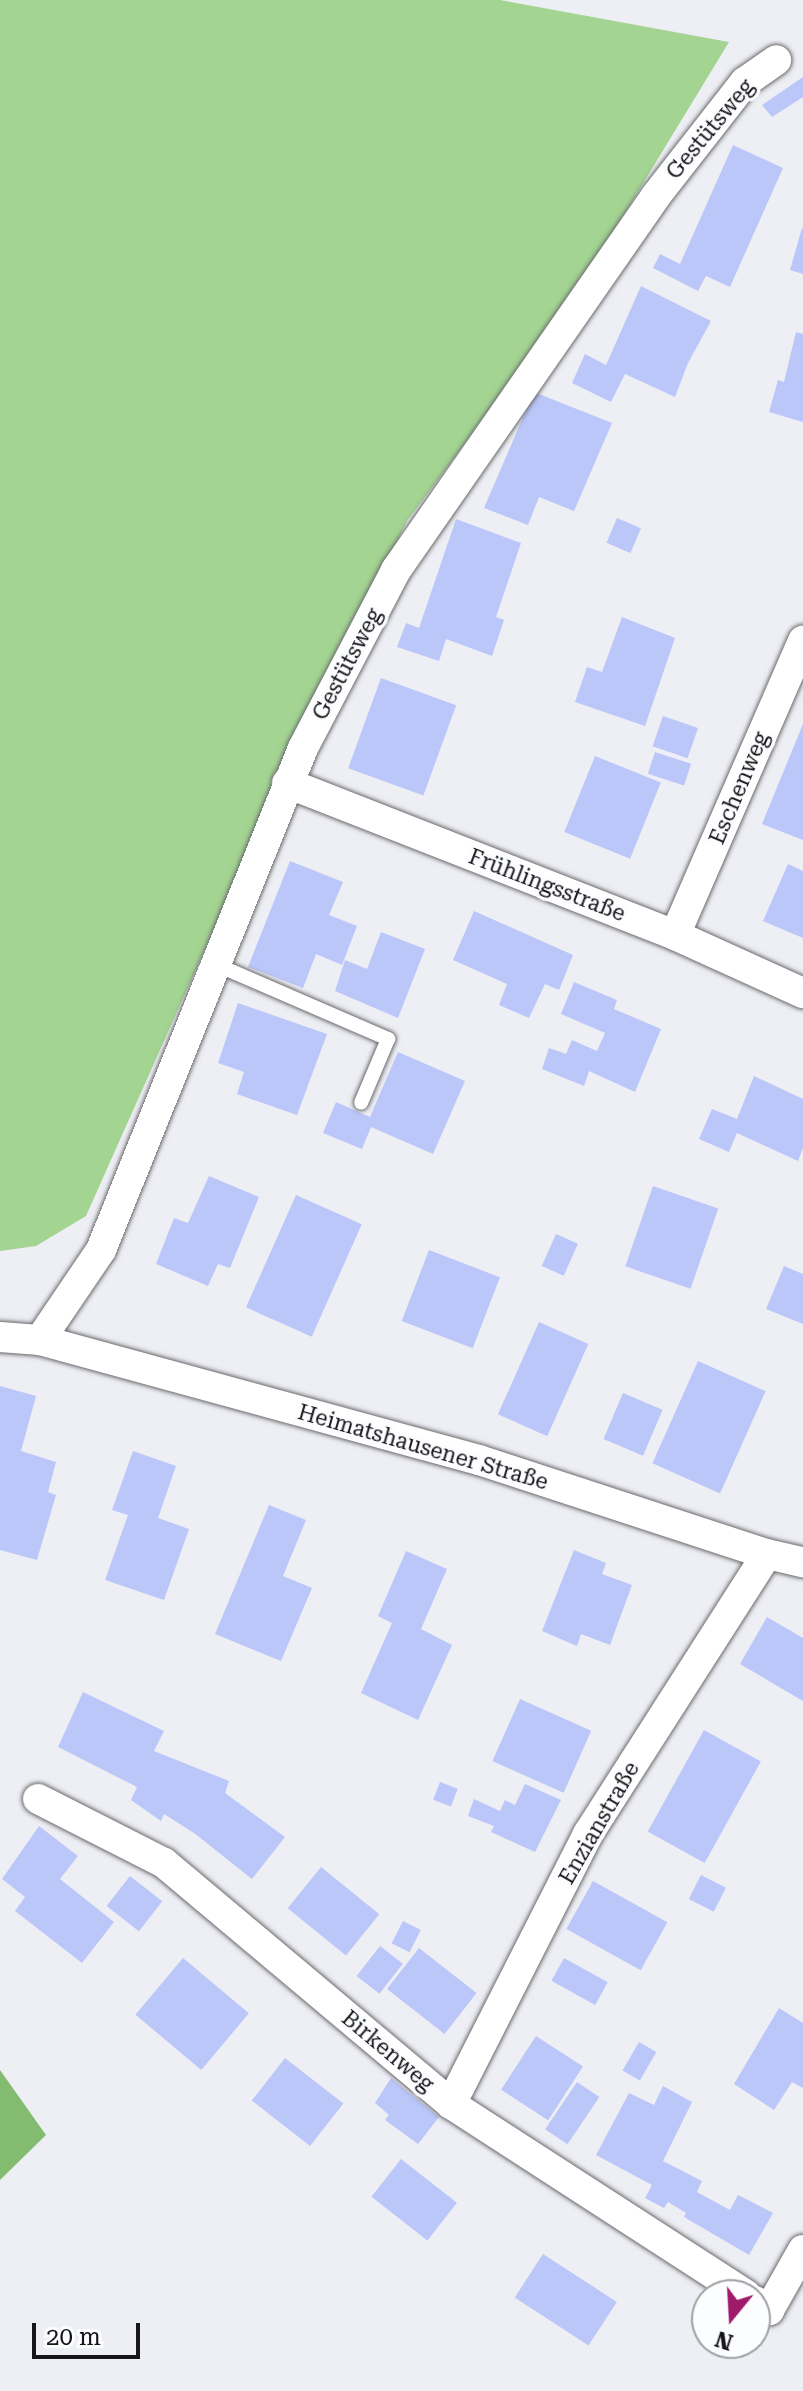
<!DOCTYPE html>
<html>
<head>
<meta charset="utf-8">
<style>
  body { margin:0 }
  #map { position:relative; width:803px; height:2391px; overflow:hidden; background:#eeeff4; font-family:"Roboto Serif",serif }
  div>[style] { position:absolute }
  .green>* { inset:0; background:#a3d492 }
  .forest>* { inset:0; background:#83bc70 }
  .building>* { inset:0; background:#bbc6f9; transform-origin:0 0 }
  .roads { filter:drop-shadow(0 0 2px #6a6a6e) drop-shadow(0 0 2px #6a6a6e) }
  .lane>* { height:14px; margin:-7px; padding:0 7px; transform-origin:7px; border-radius:7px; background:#fff }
  .street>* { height:30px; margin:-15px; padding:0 15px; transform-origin:15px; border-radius:15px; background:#fff }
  span { translate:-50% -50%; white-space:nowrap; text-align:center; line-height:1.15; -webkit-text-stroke:7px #fcfdff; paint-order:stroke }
  .street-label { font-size:22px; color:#161618 }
  .north { position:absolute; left:691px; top:2279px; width:80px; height:80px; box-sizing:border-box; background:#fcfdff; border:2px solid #a0a1a3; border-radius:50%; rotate:198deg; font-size:22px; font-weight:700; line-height:32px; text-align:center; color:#161618 }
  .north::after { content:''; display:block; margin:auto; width:28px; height:36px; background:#9f1a6a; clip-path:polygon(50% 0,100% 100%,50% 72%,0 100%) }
  .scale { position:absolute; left:32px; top:2323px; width:108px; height:36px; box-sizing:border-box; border:4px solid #161618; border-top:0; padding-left:10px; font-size:24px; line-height:28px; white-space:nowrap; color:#161618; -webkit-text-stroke:6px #fcfdff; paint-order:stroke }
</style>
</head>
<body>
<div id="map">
  <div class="green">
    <div style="clip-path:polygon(0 0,500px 0,729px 42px,572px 300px,407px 521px,299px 738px,86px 1216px,36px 1246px,0 1251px)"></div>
  </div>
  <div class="forest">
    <div style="clip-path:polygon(0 2070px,46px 2135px,0 2180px)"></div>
  </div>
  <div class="building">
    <div style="clip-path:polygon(803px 77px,803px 97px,772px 117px,762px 105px)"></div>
    <div style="clip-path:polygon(733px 145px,783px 168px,730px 287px,706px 276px,698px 291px,653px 268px,660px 254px,680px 264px)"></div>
    <div style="clip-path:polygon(802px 228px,803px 228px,803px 274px,790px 270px)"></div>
    <div style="clip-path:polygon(641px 286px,711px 321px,688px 363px,675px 397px,625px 374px,611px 402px,572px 383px,585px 354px,606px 365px)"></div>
    <div style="clip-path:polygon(796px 332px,803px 334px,803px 422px,769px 412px,778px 380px,784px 382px)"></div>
    <div style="clip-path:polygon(534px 392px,612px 423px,574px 511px,539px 497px,528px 525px,484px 508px)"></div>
    <div style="left:617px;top:518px;width:26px;height:27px;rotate:23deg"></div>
    <div style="clip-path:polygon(456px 519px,521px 543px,496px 617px,504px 620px,492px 656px,446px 639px,439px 661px,397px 647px,406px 623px,419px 628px)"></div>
    <div style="clip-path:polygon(622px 617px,675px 638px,645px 726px,575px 702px,587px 667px,602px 672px)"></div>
    <div style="left:381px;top:678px;width:80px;height:96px;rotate:20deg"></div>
    <div style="left:663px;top:716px;width:37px;height:32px;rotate:19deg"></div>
    <div style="clip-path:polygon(803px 724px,803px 840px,762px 824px)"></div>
    <div style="left:655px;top:752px;width:38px;height:23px;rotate:18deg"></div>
    <div style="left:595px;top:756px;width:71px;height:82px;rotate:22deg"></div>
    <div style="clip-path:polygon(290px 861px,343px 882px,329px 915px,357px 926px,342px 965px,316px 954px,303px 988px,248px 967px)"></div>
    <div style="clip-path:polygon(788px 864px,803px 871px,803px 938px,763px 921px)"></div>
    <div style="clip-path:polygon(474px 911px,573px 955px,559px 990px,545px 984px,529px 1018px,499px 1005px,507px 984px,453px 960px)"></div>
    <div style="clip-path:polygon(381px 932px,425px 949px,398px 1018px,335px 991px,345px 960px,367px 969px)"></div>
    <div style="clip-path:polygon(574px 982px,617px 1000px,614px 1009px,661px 1029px,635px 1092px,589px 1071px,584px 1086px,542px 1069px,549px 1048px,566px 1054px,572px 1040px,597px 1051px,605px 1033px,561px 1014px)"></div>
    <div style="clip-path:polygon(238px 1003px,327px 1034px,297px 1115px,237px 1094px,244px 1072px,218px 1063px)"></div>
    <div style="clip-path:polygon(398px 1052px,465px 1081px,433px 1154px,371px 1127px,362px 1149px,323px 1133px,336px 1102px,370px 1117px)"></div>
    <div style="clip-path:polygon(754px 1076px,803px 1099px,803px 1148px,798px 1161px,737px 1133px,729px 1152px,699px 1139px,712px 1109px,737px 1119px)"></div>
    <div style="clip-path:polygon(209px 1176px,259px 1197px,230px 1268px,218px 1264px,208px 1286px,156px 1264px,174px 1218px,188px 1223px)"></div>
    <div style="left:653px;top:1186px;width:69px;height:85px;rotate:19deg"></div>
    <div style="left:296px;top:1195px;width:72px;height:123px;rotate:24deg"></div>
    <div style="left:556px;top:1234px;width:24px;height:35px;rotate:24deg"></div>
    <div style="left:429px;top:1250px;width:76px;height:76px;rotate:21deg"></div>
    <div style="clip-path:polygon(784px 1266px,803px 1274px,803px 1324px,766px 1309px)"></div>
    <div style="left:539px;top:1322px;width:54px;height:101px;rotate:24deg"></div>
    <div style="left:698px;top:1361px;width:74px;height:112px;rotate:24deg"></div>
    <div style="clip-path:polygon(0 1386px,36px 1396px,21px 1451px,56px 1462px,48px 1492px,56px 1495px,37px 1560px,0 1550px)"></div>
    <div style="left:623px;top:1393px;width:43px;height:50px;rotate:23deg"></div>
    <div style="clip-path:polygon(133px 1451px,176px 1466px,158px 1518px,189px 1529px,164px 1600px,105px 1580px,128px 1515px,112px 1510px)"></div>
    <div style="clip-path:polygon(269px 1505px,306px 1520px,283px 1576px,312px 1588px,281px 1661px,215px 1634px)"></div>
    <div style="clip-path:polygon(574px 1550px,606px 1563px,602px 1574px,632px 1585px,610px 1645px,581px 1634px,577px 1646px,542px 1631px)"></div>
    <div style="clip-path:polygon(406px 1551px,447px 1569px,421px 1629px,452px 1645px,418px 1720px,361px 1693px,392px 1623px,378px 1616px)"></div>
    <div style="clip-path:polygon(767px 1617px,803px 1638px,803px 1701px,740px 1664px)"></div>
    <div style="clip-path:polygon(83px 1692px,164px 1731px,154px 1751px,229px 1781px,225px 1793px,285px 1837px,252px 1879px,194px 1833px,164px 1814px,161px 1821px,131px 1800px,137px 1787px,58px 1747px)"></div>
    <div style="left:520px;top:1699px;width:78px;height:68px;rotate:24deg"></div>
    <div style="left:704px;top:1730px;width:65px;height:116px;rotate:29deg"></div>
    <div style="left:440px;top:1782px;width:19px;height:19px;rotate:21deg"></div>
    <div style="clip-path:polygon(525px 1784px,561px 1800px,535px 1852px,491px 1832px,494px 1826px,468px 1816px,474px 1799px,500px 1811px,505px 1800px,515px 1805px)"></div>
    <div style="clip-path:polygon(39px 1826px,78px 1856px,60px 1879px,114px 1922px,82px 1963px,15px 1911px,25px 1897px,2px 1879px)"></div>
    <div style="left:321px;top:1867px;width:75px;height:53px;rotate:39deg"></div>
    <div style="left:701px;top:1875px;width:28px;height:27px;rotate:27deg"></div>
    <div style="left:130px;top:1876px;width:41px;height:38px;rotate:38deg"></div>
    <div style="left:593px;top:1881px;width:85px;height:55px;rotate:29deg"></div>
    <div style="left:403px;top:1921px;width:20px;height:25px;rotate:27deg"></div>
    <div style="left:380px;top:1946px;width:29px;height:38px;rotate:38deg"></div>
    <div style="left:419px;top:1948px;width:73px;height:52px;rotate:38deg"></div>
    <div style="left:183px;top:1958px;width:86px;height:74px;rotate:40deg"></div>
    <div style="left:564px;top:1958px;width:50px;height:26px;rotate:29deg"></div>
    <div style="clip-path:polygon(779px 2008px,803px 2023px,803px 2088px,792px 2082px,774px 2110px,734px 2084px)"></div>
    <div style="left:536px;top:2036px;width:56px;height:64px;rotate:33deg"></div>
    <div style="left:639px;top:2042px;width:20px;height:33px;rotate:30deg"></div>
    <div style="left:285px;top:2058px;width:74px;height:54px;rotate:38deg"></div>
    <div style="clip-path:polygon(391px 2078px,439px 2117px,418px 2144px,385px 2120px,389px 2115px,375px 2103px)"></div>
    <div style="left:577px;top:2082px;width:27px;height:57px;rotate:34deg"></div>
    <div style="clip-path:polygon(663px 2086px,692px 2102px,663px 2161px,702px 2181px,697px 2192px,730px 2210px,738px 2195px,773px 2213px,749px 2255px,684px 2217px,686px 2213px,668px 2202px,664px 2208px,645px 2198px,652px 2185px,596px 2155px,629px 2093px,654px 2105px)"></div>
    <div style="left:401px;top:2159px;width:71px;height:48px;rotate:38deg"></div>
    <div style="left:543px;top:2254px;width:88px;height:52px;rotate:33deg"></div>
  </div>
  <div class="roads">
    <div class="lane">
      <div style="left:215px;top:964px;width:189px;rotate:23.4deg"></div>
      <div style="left:388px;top:1039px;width:69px;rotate:112.9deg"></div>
    </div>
    <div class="street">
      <div style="left:287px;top:783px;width:417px;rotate:21.4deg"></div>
      <div style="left:675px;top:935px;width:141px;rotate:24.4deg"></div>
      <div style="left:675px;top:935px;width:321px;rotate:-66.5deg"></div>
      <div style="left:0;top:1337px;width:40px;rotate:4.3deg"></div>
      <div style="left:40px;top:1340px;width:455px;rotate:15.3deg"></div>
      <div style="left:479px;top:1460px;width:303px;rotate:18.1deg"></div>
      <div style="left:767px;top:1554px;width:37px;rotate:13deg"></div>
      <div style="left:40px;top:1340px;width:109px;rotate:-55.9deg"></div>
      <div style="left:101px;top:1250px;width:541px;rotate:-68.08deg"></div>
      <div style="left:303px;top:748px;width:201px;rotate:-62.4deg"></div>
      <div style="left:396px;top:570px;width:454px;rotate:-55.2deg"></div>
      <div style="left:655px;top:197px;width:146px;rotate:-52deg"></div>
      <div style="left:745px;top:82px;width:38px;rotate:-35deg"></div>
      <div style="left:38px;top:1799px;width:141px;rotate:26.9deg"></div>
      <div style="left:164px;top:1863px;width:375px;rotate:40deg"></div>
      <div style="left:451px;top:2104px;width:351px;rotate:32.9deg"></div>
      <div style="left:451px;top:2104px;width:303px;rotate:-63.1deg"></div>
      <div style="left:588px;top:1834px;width:332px;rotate:-57.4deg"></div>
      <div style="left:755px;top:2301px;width:17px;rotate:33deg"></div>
      <div style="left:769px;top:2310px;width:69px;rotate:-60.5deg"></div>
    </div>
  </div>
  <div class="street-label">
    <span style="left:710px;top:129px;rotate:-50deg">Gestütsweg</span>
    <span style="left:347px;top:664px;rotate:-62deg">Gestütsweg</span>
    <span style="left:739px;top:788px;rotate:-67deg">Eschenweg</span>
    <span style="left:547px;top:885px;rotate:21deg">Frühlingsstraße</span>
    <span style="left:423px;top:1447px;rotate:16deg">Heimatshausener Straße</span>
    <span style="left:599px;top:1823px;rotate:-60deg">Enzianstraße</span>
    <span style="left:388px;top:2051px;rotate:40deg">Birkenweg</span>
  </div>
  <div class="north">N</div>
  <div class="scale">20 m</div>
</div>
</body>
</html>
